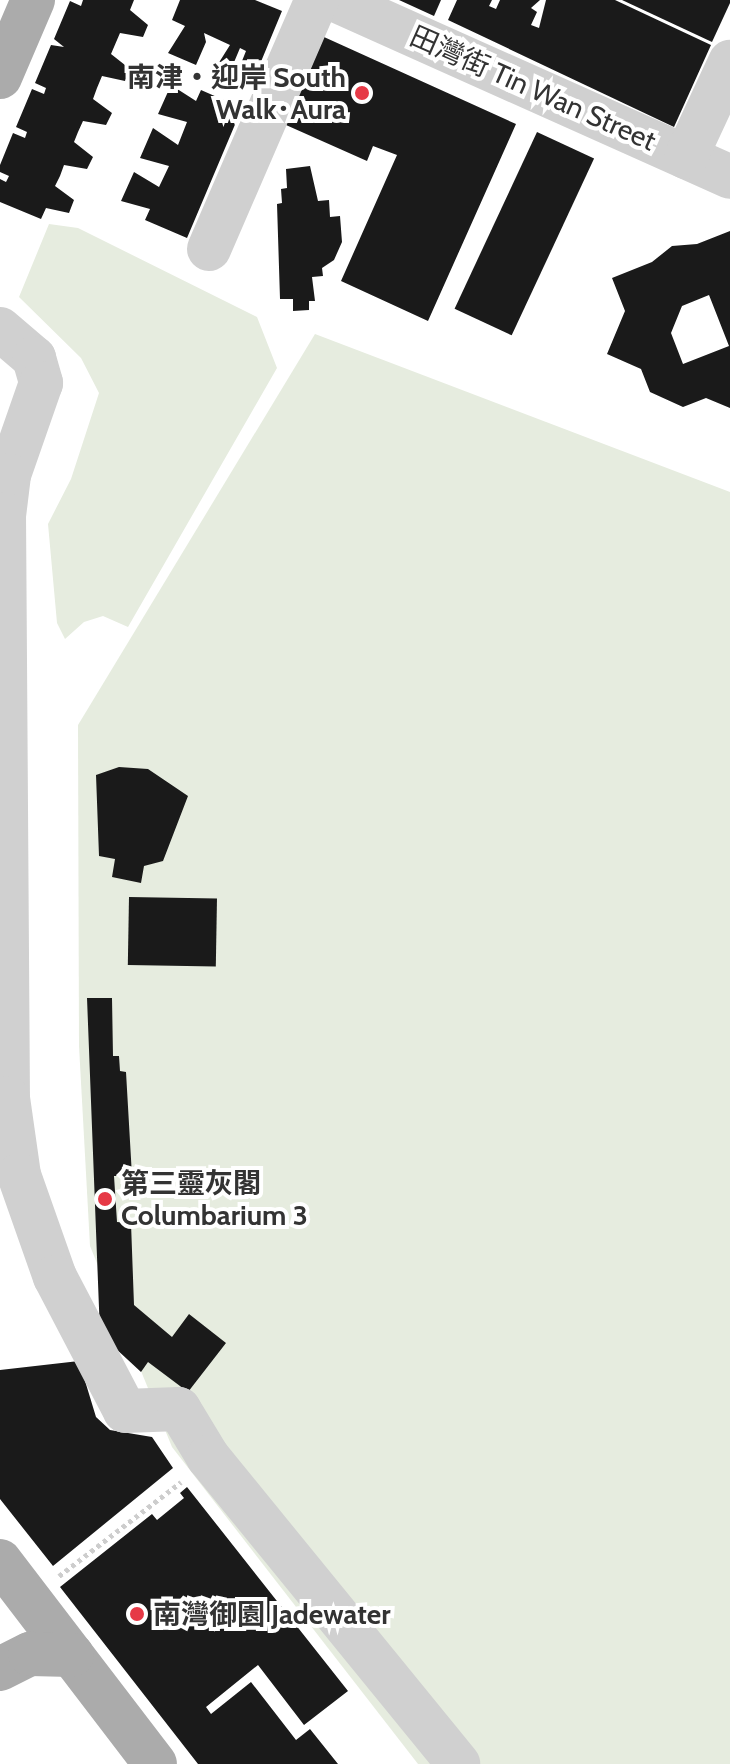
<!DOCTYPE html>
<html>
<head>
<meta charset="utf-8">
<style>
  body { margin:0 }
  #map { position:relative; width:730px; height:1764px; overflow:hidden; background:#fff; font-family:Cabin,"Noto Sans TC",sans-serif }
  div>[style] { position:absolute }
  .green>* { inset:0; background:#e6ecdf }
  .building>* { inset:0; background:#1a1a1a; transform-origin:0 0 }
  .path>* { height:5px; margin-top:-2.5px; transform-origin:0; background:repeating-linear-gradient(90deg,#cdcdcd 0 4px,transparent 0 8px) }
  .minor>* { height:44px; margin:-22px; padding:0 22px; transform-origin:22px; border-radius:22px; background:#d0d0d0 }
  .major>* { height:44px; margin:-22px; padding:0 22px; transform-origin:22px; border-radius:22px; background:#ababab }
  .dots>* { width:22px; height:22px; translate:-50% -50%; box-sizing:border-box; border:4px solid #fff; border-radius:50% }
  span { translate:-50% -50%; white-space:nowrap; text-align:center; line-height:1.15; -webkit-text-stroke:8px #fff; paint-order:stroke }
  .poi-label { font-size:28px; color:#333; font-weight:700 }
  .right { translate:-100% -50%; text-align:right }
  .left { translate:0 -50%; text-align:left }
  .street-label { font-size:28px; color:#333 }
</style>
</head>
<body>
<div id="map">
  <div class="green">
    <div style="clip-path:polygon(49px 224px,78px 228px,257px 317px,277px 368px,128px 627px,103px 616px,84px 622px,65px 639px,57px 623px,48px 524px,71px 479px,99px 393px,81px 358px,19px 297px)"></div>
    <div style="clip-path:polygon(315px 334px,730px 492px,730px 1764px,418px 1764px,172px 1447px,90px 1246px,79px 1046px,78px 725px)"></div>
  </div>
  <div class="building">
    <div style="clip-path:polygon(83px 0,134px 0,130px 10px,148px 25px,143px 37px,120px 33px,111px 54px,130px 69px,125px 81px,102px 76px,97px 88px,93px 99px,112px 113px,106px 125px,83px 121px,78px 132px,74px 142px,93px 157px,87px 169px,64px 165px,60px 176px,55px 186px,74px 200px,69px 213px,46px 208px,41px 219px,0 202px,0 179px,6px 182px,9px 176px,0 172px,0 165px,13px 133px,25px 138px,27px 132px,16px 127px,32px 89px,44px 94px,46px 88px,35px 83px,51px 45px,64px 47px,54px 39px,70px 1px,81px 6px)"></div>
    <div style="clip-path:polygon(180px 0,255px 0,282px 11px,250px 88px,234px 81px,246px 51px,240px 48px,227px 79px,213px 72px,230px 45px,204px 33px,206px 42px,196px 65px,168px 53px,185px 26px,172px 20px)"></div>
    <div style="clip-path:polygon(399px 0,441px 0,434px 16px)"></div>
    <div style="clip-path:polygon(457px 0,492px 0,489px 6px,496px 9px,500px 0,540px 0,531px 8px,537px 12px,531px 25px,539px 28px,546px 0,615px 0,711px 45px,674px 127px,448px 20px)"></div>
    <div style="clip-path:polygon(622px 0,730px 0,730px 3px,712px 42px)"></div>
    <div style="clip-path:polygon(324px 37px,516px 124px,428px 321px,341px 281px,397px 155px,373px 146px,367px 161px,286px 125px)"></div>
    <div style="clip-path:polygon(171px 85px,196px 101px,201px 90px,242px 108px,187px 238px,145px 220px,150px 209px,121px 201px,134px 172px,159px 187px,169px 166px,140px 158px,153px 128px,178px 145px,187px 122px,158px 114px)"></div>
    <div style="left:537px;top:132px;width:63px;height:195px;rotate:25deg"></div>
    <div style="clip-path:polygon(310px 166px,318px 201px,329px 200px,330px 217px,340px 216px,342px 242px,334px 260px,322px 268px,323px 276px,312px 277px,315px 301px,309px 301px,309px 310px,293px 311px,293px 299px,280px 299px,277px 204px,282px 203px,281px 189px,287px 188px,286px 169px)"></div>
    <div style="clip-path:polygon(evenodd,730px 231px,730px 408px,706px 398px,683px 407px,650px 392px,641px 369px,607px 354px,625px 311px,612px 278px,652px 262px,672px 246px,697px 244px,730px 231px,709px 295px,729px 346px,683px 364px,671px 333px,682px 306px,709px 295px)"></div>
    <div style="clip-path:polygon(119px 767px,148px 769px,188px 796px,163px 861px,144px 866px,141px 883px,112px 877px,115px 859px,99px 856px,96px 775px)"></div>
    <div style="left:129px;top:897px;width:88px;height:68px;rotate:1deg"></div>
    <div style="clip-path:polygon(87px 998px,112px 998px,113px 1056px,119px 1056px,120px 1071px,126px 1072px,132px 1176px,114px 1176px,117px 1222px,131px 1223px,134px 1305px,172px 1337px,189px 1314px,226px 1343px,188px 1392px,148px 1362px,141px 1372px,100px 1334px)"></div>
    <div style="clip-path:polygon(79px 1361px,96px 1417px,110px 1430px,152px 1437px,173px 1468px,53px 1566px,0 1499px,0 1370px)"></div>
    <div style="clip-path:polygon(187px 1487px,348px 1691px,304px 1725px,258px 1665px,206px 1707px,211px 1714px,251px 1682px,296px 1740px,310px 1729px,338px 1764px,198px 1764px,60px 1587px,152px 1514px,157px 1520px,184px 1498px,180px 1493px)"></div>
  </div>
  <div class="path">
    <div style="left:59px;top:1576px;width:154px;rotate:-37.6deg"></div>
  </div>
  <div class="minor">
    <div style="left:335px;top:0;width:433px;rotate:24.1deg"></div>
    <div style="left:686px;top:157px;width:105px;rotate:-65.1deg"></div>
    <div style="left:209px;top:249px;width:271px;rotate:-66.6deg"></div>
    <div style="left:0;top:329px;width:45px;rotate:40.5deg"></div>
    <div style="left:34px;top:358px;width:26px;rotate:74deg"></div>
    <div style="left:41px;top:383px;width:97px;rotate:109.2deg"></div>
    <div style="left:9px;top:475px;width:39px;rotate:97deg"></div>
    <div style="left:4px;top:514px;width:584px;rotate:89.61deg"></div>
    <div style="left:8px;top:1098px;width:78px;rotate:81.9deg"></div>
    <div style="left:19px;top:1175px;width:108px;rotate:70.6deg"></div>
    <div style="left:55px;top:1277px;width:151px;rotate:62.4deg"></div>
    <div style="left:125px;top:1411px;width:54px;rotate:-2.1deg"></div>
    <div style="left:179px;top:1409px;width:56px;rotate:58.9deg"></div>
    <div style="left:208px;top:1457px;width:396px;rotate:50.8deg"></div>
  </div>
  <div class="major">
    <div style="left:0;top:77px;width:84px;rotate:-66.8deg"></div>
    <div style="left:0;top:1561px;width:255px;rotate:52.6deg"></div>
    <div style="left:0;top:1669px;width:34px;rotate:-27deg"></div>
    <div style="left:30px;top:1654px;width:42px;rotate:1.4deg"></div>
  </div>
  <div class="dots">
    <div style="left:362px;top:93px;background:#e63946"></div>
    <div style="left:105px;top:1199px;background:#e63946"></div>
    <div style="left:137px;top:1614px;background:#e63946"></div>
  </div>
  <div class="poi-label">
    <span class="right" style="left:346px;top:93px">南津‧迎岸 South<br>Walk･Aura</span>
    <span class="left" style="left:121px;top:1199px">第三靈灰閣<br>Columbarium 3</span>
    <span class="left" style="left:153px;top:1614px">南灣御園 Jadewater</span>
  </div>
  <div class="street-label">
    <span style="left:533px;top:88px;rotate:24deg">田灣街 Tin Wan Street</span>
  </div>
</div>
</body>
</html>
